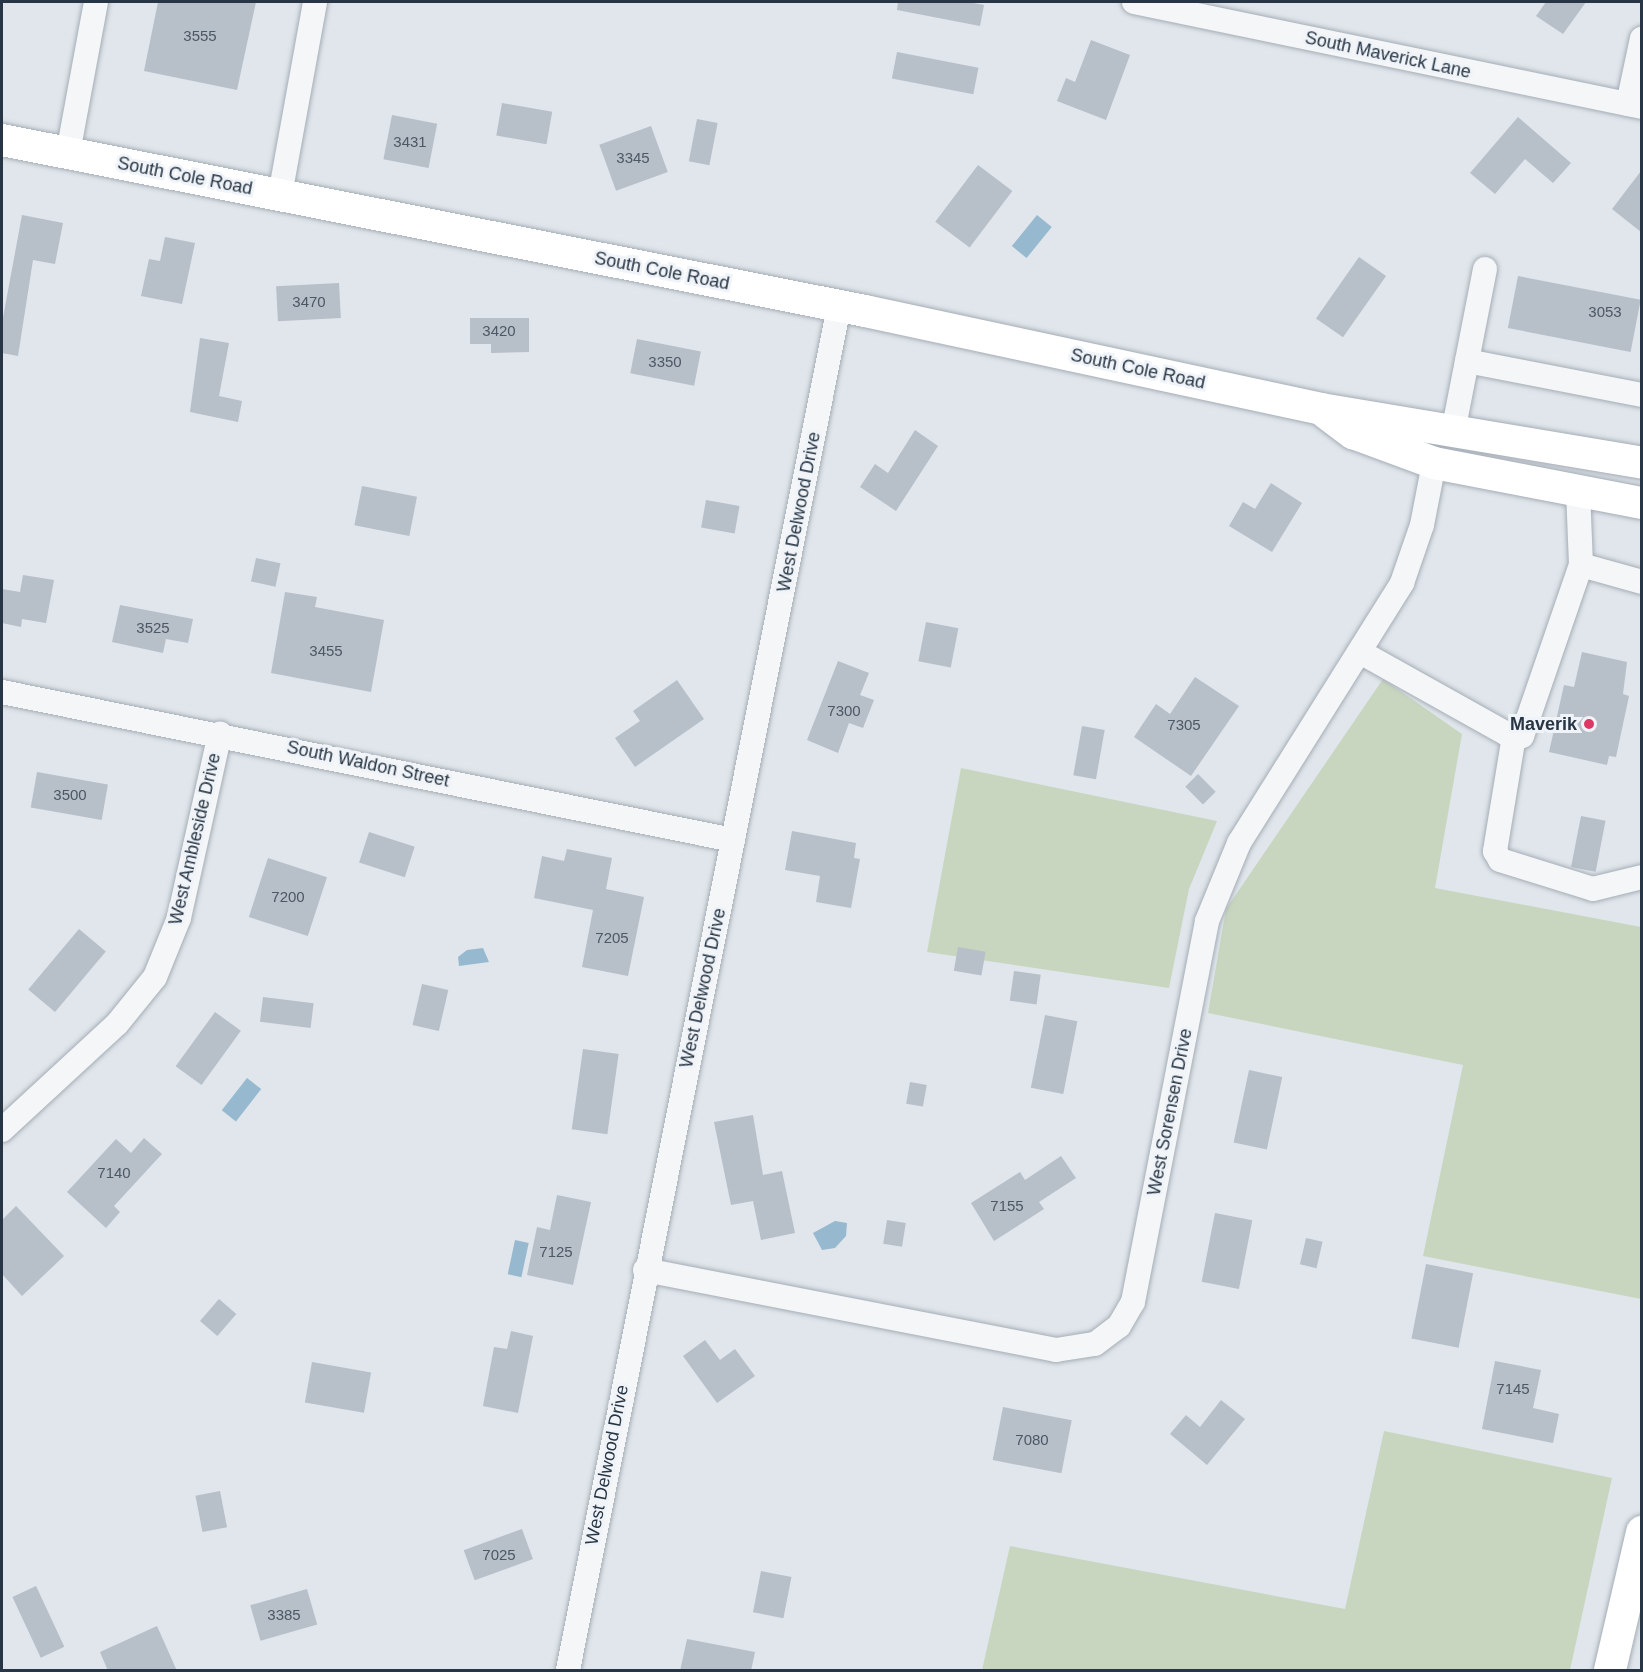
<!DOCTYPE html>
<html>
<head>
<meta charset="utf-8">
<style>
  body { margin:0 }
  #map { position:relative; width:1643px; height:1672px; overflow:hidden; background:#e0e6eb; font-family:Helvetica,sans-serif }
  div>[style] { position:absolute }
  .green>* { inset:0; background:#c8d6c0 }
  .water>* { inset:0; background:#97b9cf; transform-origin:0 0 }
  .building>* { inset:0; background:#b7bfc9; transform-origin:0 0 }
  .roads { filter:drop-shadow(0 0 2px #a5adb6) drop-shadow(0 0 2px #a5adb6) }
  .minor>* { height:24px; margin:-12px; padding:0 12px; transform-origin:12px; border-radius:12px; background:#f4f6f8 }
  .major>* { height:32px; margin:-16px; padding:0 16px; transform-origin:16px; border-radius:16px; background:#fff }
  .dots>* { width:16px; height:16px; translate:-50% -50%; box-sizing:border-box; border:3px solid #f0f4f8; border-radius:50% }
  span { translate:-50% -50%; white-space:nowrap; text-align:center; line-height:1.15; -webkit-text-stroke:6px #f0f4f8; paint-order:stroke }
  .number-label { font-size:15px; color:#4b5865 }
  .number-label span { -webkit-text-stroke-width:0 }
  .street-label { font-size:18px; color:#273544 }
  .poi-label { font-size:18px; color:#273544; font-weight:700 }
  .right { translate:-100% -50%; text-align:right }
  .frame { position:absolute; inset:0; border:3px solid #273544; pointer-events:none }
</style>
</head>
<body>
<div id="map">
  <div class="green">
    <div style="clip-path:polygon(1383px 679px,1462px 734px,1435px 888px,1641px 927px,1641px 1299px,1423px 1256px,1463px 1065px,1208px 1013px,1226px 909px)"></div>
    <div style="clip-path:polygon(961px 768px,1217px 821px,1189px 889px,1169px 988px,927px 952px)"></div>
    <div style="clip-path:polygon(1384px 1431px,1612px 1478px,1570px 1670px,982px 1670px,1010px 1546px,1345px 1609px)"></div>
  </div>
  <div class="water">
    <div style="left:1037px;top:215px;width:19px;height:40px;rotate:39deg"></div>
    <div style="clip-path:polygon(483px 948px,489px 962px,459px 966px,458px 957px,467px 950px)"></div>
    <div style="left:247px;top:1078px;width:18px;height:41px;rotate:38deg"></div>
    <div style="clip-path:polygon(835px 1221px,847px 1223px,846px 1236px,835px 1248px,822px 1250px,813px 1233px)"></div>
    <div style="left:515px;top:1240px;width:14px;height:35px;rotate:12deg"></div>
  </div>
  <div class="building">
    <div style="clip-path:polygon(158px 2px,256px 2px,237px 90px,144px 71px)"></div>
    <div style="clip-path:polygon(898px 2px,968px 2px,984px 5px,980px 26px,897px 10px)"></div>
    <div style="clip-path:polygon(1546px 2px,1586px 2px,1563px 34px,1536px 16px)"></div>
    <div style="clip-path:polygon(1091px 40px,1130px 55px,1106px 120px,1057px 101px,1066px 78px,1075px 82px)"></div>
    <div style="left:897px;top:52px;width:83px;height:27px;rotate:11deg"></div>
    <div style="left:502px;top:103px;width:51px;height:33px;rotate:10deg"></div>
    <div style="left:392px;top:115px;width:46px;height:45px;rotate:11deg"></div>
    <div style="clip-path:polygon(1518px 117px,1571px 163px,1553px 183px,1525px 159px,1495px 194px,1470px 173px)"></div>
    <div style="left:697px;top:119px;width:21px;height:43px;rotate:11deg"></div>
    <div style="left:651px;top:126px;width:49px;height:55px;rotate:70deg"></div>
    <div style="left:978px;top:165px;width:43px;height:71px;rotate:37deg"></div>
    <div style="clip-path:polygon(1641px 171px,1641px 232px,1612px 209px)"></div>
    <div style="clip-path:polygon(22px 215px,63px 223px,55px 264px,33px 260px,18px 356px,2px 353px,2px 323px)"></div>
    <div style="clip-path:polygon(165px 237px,195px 243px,182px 304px,141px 296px,149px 259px,160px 261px)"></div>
    <div style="left:1359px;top:257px;width:33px;height:75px;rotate:35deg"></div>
    <div style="left:1518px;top:276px;width:125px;height:53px;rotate:11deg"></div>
    <div style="left:339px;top:283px;width:35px;height:63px;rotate:87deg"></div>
    <div style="clip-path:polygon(470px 318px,529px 318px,529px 352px,491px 353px,491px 344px,470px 344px)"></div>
    <div style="clip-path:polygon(200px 338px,229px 343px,219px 396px,242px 401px,238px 422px,190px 412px)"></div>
    <div style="left:637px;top:339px;width:65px;height:35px;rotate:11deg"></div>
    <div style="clip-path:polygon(915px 430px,938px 446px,896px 511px,860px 487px,875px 464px,888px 473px)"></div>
    <div style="clip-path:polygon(1271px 483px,1302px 503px,1272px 552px,1229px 526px,1243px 502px,1255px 509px)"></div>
    <div style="left:362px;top:486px;width:56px;height:40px;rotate:11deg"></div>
    <div style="left:706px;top:500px;width:34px;height:28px;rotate:10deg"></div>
    <div style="left:256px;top:558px;width:25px;height:24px;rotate:12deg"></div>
    <div style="clip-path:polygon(23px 575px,54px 580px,46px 623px,22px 619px,21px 627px,2px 623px,2px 589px,20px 592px)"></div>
    <div style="clip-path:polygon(285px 592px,317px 597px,315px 607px,384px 620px,371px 692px,271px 673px)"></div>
    <div style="clip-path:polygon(120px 605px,193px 619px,188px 643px,166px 639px,163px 653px,112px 642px)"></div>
    <div style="left:926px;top:622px;width:33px;height:40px;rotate:11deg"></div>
    <div style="clip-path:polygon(1582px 652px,1627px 662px,1623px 694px,1629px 696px,1616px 757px,1609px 756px,1607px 765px,1549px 752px,1564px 685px,1574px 687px)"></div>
    <div style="clip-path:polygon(838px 661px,869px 673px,860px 695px,874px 700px,863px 728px,849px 723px,838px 753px,807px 740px)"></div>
    <div style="clip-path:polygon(1195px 677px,1239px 706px,1191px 776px,1134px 737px,1156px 704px,1170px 714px)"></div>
    <div style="clip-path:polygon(677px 680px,704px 719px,635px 767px,615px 738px,640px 721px,633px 711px)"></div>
    <div style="left:1082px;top:726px;width:23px;height:50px;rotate:10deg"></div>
    <div style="left:37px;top:772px;width:72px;height:36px;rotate:10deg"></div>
    <div style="left:1198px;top:774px;width:25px;height:18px;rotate:45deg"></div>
    <div style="left:1581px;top:816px;width:25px;height:52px;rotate:11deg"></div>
    <div style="clip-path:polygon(792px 831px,856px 843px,854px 858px,860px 859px,851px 908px,816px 902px,820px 876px,785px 870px)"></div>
    <div style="left:369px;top:832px;width:48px;height:32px;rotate:18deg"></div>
    <div style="clip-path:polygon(567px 849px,612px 858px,606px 889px,644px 897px,628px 976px,582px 967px,593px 910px,534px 898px,542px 856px,564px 861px)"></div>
    <div style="left:268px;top:858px;width:62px;height:62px;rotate:18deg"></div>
    <div style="left:79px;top:929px;width:35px;height:79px;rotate:40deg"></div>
    <div style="left:958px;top:947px;width:28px;height:24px;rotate:10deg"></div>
    <div style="left:1014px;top:971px;width:27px;height:30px;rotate:8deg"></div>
    <div style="left:422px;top:984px;width:27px;height:42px;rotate:13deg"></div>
    <div style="left:263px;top:997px;width:51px;height:25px;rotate:7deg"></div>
    <div style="left:215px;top:1012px;width:32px;height:67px;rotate:36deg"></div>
    <div style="left:1045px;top:1015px;width:33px;height:74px;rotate:11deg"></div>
    <div style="left:583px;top:1049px;width:36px;height:81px;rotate:8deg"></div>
    <div style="left:1249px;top:1070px;width:34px;height:74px;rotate:12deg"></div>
    <div style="left:910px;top:1082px;width:17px;height:22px;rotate:10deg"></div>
    <div style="clip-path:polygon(753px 1115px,763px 1175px,782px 1171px,795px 1233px,761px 1240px,753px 1201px,731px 1205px,714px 1122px)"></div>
    <div style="clip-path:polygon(144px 1138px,162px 1154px,114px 1206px,120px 1212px,106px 1228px,67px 1192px,116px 1139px,131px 1153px)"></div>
    <div style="clip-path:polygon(1061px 1156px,1076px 1178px,1039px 1202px,1044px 1209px,994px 1241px,971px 1203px,1020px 1172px,1025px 1180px)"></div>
    <div style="clip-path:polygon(557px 1195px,591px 1202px,573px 1285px,527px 1275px,537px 1227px,550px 1230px)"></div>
    <div style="clip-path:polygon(16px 1206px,64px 1256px,22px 1296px,2px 1274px,2px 1220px)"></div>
    <div style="left:1215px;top:1213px;width:38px;height:70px;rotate:11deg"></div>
    <div style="left:887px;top:1220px;width:19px;height:24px;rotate:9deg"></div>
    <div style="left:1306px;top:1238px;width:17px;height:27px;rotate:13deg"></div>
    <div style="left:1426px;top:1264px;width:48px;height:76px;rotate:11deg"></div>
    <div style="left:219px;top:1299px;width:23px;height:29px;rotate:41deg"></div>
    <div style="clip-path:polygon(511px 1331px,533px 1336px,518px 1413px,483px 1406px,494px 1347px,507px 1349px)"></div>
    <div style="clip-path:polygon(705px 1340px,720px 1360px,735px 1349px,755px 1376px,717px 1403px,683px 1356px)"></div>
    <div style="clip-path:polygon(1495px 1361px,1541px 1370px,1533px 1408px,1559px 1414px,1553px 1443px,1482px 1429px)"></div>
    <div style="left:312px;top:1362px;width:60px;height:41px;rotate:10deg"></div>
    <div style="clip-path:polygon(1221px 1400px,1245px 1419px,1207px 1465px,1170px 1434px,1186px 1415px,1200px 1427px)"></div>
    <div style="left:1003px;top:1407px;width:70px;height:54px;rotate:11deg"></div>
    <div style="left:220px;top:1491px;width:37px;height:25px;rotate:79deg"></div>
    <div style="left:522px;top:1529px;width:32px;height:62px;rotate:70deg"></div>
    <div style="left:761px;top:1571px;width:31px;height:42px;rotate:11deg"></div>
    <div style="left:36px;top:1586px;width:67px;height:26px;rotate:65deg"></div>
    <div style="left:307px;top:1589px;width:37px;height:59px;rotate:74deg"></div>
    <div style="clip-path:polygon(157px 1626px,177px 1671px,108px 1671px,100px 1652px)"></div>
    <div style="clip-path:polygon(687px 1639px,755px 1652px,751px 1671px,680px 1671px)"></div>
  </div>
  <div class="roads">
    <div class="minor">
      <div style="left:1134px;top:2px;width:519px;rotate:11.68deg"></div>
      <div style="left:1628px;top:104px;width:67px;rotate:-78deg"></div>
      <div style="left:68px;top:153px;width:154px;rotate:-79.5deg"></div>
      <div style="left:280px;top:195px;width:196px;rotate:-79.7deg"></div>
      <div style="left:1467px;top:361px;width:178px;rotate:11deg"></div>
      <div style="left:1454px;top:427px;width:161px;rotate:-78.9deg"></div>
      <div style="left:1581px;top:565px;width:63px;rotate:15.6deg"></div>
      <div style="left:1362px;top:653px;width:166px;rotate:29.2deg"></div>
      <div style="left:1507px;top:734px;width:15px;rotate:8deg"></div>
      <div style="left:1522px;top:736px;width:181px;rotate:-71deg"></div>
      <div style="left:1581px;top:565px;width:74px;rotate:-92.3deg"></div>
      <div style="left:2px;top:692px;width:746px;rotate:11.45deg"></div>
      <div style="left:1514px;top:736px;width:117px;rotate:99.4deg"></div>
      <div style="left:1495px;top:851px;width:10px;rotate:61deg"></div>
      <div style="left:1500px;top:860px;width:97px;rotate:17.3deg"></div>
      <div style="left:1593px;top:889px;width:50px;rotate:-13.8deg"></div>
      <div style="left:2px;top:1130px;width:156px;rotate:-42.7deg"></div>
      <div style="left:117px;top:1024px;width:60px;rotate:-51deg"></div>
      <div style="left:155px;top:977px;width:64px;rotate:-67.9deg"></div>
      <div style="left:179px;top:918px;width:189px;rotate:-77.5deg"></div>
      <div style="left:645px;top:1270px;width:419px;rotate:11deg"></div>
      <div style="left:1056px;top:1350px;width:39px;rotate:-9deg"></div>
      <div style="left:1095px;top:1344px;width:30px;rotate:-37deg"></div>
      <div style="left:1119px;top:1326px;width:28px;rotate:-60deg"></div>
      <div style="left:1133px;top:1302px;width:388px;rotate:-79deg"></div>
      <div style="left:1207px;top:921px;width:84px;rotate:-67.7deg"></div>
      <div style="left:1239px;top:843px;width:307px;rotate:-57.9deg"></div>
      <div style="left:1402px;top:583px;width:61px;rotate:-71deg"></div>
      <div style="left:1422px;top:525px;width:63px;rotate:-79deg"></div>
      <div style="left:568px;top:1670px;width:1391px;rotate:-78.76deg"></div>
    </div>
    <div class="major">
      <div style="left:2px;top:140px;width:880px;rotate:11.21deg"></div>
      <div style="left:865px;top:311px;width:466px;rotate:12.1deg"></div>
      <div style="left:1321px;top:409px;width:326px;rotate:9.5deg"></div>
      <div style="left:1326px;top:413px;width:34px;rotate:37deg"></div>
      <div style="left:1353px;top:433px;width:86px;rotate:20.3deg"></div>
      <div style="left:1434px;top:463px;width:212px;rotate:10.9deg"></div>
      <div style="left:1610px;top:1670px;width:142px;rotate:-76.9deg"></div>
    </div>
  </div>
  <div class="dots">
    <div style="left:1589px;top:724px;background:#dd3865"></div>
  </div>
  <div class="number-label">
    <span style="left:200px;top:36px">3555</span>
    <span style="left:410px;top:142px">3431</span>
    <span style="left:633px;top:158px">3345</span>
    <span style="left:309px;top:302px">3470</span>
    <span style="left:1605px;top:312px">3053</span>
    <span style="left:499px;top:331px">3420</span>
    <span style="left:665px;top:362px">3350</span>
    <span style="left:153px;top:628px">3525</span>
    <span style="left:326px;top:651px">3455</span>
    <span style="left:844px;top:711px">7300</span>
    <span style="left:1184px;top:725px">7305</span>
    <span style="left:70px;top:795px">3500</span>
    <span style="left:288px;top:897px">7200</span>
    <span style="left:612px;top:938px">7205</span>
    <span style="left:114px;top:1173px">7140</span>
    <span style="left:1007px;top:1206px">7155</span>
    <span style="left:556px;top:1252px">7125</span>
    <span style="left:1513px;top:1389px">7145</span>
    <span style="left:1032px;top:1440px">7080</span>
    <span style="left:499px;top:1555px">7025</span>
    <span style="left:284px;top:1615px">3385</span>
  </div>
  <div class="street-label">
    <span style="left:1388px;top:55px;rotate:12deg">South Maverick Lane</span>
    <span style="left:185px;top:176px;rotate:11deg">South Cole Road</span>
    <span style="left:662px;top:271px;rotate:11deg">South Cole Road</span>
    <span style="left:1138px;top:369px;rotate:12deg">South Cole Road</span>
    <span style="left:799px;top:512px;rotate:-79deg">West Delwood Drive</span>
    <span style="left:368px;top:764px;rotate:12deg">South Waldon Street</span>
    <span style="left:195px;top:839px;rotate:-77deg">West Ambleside Drive</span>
    <span style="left:703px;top:988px;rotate:-78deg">West Delwood Drive</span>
    <span style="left:1170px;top:1112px;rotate:-79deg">West Sorensen Drive</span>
    <span style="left:607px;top:1465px;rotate:-79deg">West Delwood Drive</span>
  </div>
  <div class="poi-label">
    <span class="right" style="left:1577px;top:724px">Maverik</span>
  </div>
  <div class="frame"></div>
</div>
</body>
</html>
